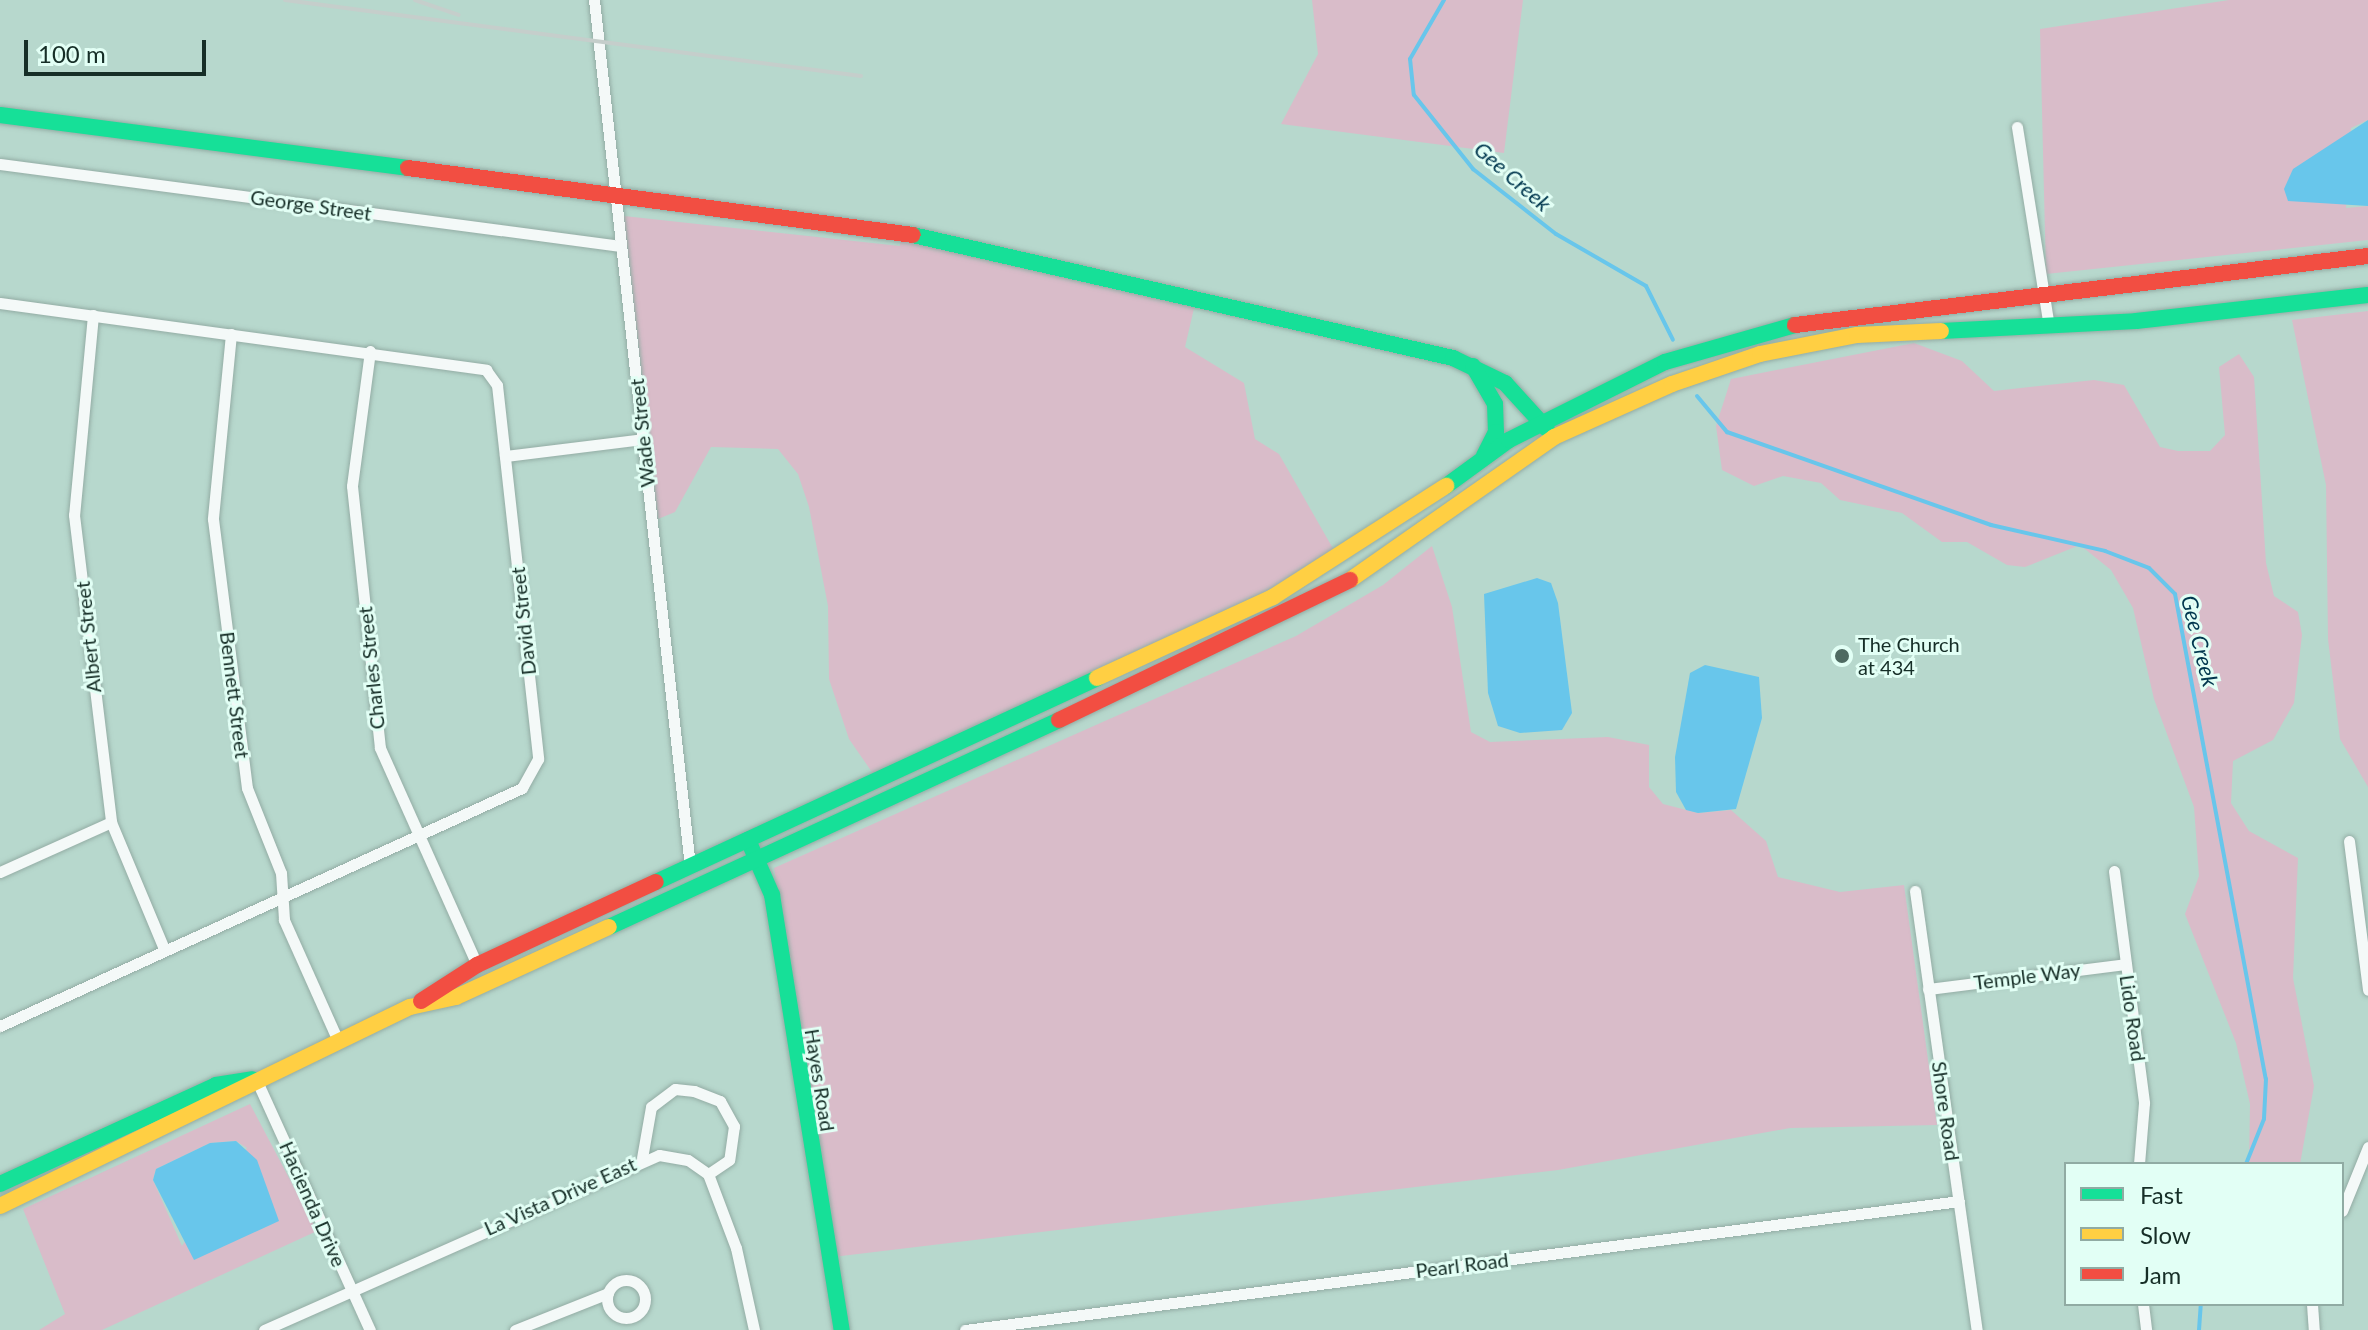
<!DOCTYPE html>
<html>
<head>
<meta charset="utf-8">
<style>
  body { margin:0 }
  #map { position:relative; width:2368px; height:1330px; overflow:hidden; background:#b7d8cd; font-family:Lato,sans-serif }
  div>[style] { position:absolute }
  .green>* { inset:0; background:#d9bcc9 }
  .water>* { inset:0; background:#68c6eb }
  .stream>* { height:4px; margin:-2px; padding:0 2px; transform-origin:2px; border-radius:2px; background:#68c6eb }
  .roads { filter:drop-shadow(0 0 2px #93aca4) drop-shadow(0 0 2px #93aca4) }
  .street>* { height:11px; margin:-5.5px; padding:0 5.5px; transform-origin:5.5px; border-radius:5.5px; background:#f4f9f8 }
  .street>.ring { margin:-5.5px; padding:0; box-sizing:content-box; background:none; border:11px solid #f4f9f8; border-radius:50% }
  .fast>* { height:16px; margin:-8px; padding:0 8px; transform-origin:8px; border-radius:8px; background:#16e098 }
  .slow>* { height:16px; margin:-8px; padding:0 8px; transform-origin:8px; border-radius:8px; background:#ffcf43 }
  .jam>* { height:16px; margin:-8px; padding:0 8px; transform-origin:8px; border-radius:8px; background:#f24e42 }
  .rail>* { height:4px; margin:-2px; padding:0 2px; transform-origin:2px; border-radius:2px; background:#c5cecb }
  .dots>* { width:22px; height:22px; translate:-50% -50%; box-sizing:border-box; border:4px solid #e2fff5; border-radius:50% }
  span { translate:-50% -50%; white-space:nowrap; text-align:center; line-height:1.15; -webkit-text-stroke:6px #e2fff5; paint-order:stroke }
  .street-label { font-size:20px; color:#162e27 }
  .poi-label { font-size:20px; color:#162e27 }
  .left { translate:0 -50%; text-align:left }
  .water-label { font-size:22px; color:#00374e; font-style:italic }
  .legend { position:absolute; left:2064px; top:1162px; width:280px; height:144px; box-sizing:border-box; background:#e2fff5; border:2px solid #90aba3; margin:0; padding:10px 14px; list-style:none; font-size:24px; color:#162e27 }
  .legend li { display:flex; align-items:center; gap:16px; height:40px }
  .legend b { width:40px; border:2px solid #90aba3 }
  .scale { position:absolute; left:24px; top:40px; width:182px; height:36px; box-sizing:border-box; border:4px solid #162e27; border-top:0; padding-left:10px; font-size:24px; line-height:28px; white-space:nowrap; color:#162e27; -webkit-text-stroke:6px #e2fff5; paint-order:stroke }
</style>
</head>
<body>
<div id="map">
  <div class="green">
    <div style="clip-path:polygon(1312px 0,1523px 0,1504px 153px,1281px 124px,1318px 54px)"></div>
    <div style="clip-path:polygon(2229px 0,2368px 0,2368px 120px,2351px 128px,2346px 208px,2368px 206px,2368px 240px,2046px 274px,2040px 29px)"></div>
    <div style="clip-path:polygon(624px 216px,900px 246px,900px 240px,1195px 304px,1185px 347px,1244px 383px,1255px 439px,1279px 454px,1335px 552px,1284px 584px,874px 775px,849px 739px,829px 679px,828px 606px,809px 507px,798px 474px,778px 449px,711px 447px,675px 512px,658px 519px)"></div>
    <div style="clip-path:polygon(2368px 311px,2368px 787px,2340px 739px,2328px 639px,2326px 485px,2292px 320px)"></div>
    <div style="clip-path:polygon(1914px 343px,1962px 361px,1994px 391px,2094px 380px,2124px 385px,2160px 447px,2178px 451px,2210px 451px,2225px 435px,2219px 367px,2239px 354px,2254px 377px,2266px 563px,2274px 596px,2298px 612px,2302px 635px,2294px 703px,2273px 740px,2233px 761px,2231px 803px,2249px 831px,2298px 858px,2293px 978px,2314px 1086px,2300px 1164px,2249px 1164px,2250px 1104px,2236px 1043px,2185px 914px,2199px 876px,2194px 807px,2154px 699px,2133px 608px,2111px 570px,2080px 545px,2025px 567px,2007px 565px,1967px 542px,1942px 542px,1902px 513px,1840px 500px,1821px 483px,1783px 476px,1754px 486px,1722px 470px,1716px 426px,1731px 379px)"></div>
    <div style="clip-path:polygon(1432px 546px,1452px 607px,1471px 732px,1490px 742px,1608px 737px,1649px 745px,1649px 787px,1663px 804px,1698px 813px,1731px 810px,1766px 841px,1778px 877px,1840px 892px,1904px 885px,1937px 1125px,1790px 1128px,1558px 1170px,833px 1257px,774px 868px,1296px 636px,1383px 585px)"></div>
    <div style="clip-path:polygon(evenodd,250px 1104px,317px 1231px,102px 1330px,39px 1330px,65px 1314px,23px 1209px,250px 1104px,236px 1141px,247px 1148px,182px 1246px,153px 1180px,156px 1169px,210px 1143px,236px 1141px)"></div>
  </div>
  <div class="water">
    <div style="clip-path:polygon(2368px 120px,2368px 206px,2288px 201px,2284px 189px,2293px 169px)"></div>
    <div style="clip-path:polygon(1537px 578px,1551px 583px,1558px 603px,1572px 713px,1562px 730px,1520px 733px,1498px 726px,1488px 693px,1484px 594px)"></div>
    <div style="clip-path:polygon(1705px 665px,1759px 677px,1762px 718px,1736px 809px,1698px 813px,1686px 810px,1676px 792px,1675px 757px,1690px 673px)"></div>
    <div style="clip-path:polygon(236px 1141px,257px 1160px,279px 1221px,194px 1260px,153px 1180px,156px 1169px,210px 1143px)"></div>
  </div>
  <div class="stream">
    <div style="left:1444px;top:0;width:68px;rotate:120deg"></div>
    <div style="left:1410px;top:59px;width:36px;rotate:84deg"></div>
    <div style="left:1414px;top:95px;width:95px;rotate:51.4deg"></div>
    <div style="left:1473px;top:169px;width:105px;rotate:38.1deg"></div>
    <div style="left:1556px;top:234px;width:104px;rotate:30deg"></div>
    <div style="left:1646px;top:286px;width:60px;rotate:63.4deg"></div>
    <div style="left:1697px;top:396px;width:47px;rotate:50.2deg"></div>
    <div style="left:1727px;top:432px;width:280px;rotate:19.4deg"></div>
    <div style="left:1991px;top:525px;width:117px;rotate:12.8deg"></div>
    <div style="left:2105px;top:551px;width:47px;rotate:21.1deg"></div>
    <div style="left:2149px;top:568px;width:37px;rotate:45deg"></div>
    <div style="left:2175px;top:594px;width:493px;rotate:79.4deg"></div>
    <div style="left:2266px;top:1079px;width:40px;rotate:92.9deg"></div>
    <div style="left:2264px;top:1119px;width:48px;rotate:111.8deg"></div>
    <div style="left:2199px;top:1330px;width:26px;rotate:-86deg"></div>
  </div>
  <div class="roads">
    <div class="street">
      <div style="left:594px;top:0;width:872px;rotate:83.68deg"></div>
      <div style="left:2017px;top:127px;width:202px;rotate:80.9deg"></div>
      <div style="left:0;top:164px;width:626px;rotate:7.52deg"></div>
      <div style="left:0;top:303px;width:491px;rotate:7.8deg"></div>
      <div style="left:486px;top:370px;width:19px;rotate:54deg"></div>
      <div style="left:497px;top:385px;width:376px;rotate:83.7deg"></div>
      <div style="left:538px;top:759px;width:33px;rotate:119deg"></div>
      <div style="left:522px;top:788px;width:574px;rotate:155.49deg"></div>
      <div style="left:93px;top:315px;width:201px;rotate:95.4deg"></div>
      <div style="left:74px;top:515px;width:309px;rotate:83.1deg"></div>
      <div style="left:111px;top:822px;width:138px;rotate:67.3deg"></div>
      <div style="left:231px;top:334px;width:186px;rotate:95.6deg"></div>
      <div style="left:213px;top:519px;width:271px;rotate:82.8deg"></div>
      <div style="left:247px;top:788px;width:92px;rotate:68.2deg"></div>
      <div style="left:281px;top:873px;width:47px;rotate:86.3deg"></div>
      <div style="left:284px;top:920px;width:133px;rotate:65.9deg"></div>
      <div style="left:370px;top:351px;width:136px;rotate:97.6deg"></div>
      <div style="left:352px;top:486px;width:263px;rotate:83.9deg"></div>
      <div style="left:380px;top:748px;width:238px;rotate:65.9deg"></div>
      <div style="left:505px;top:456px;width:139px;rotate:-7deg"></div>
      <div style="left:2349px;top:841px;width:150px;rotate:82.7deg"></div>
      <div style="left:2114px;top:871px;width:234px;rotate:82.6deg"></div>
      <div style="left:2144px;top:1103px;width:61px;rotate:94.7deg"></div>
      <div style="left:0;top:872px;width:122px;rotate:-24.2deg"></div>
      <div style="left:1915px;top:891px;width:443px;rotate:82deg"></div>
      <div style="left:1928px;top:989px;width:199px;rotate:-7.2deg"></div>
      <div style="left:256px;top:1079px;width:276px;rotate:65.6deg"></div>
      <div style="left:642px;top:1158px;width:52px;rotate:-80deg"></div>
      <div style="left:651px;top:1107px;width:30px;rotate:-37deg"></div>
      <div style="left:675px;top:1089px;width:19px;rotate:6deg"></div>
      <div style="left:694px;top:1091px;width:28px;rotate:21deg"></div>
      <div style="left:720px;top:1101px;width:29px;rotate:61deg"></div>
      <div style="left:734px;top:1126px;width:34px;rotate:98deg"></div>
      <div style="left:729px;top:1160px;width:25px;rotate:146deg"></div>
      <div style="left:2342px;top:1211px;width:69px;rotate:-67.9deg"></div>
      <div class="ring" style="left:607px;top:1280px;width:27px;height:27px"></div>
      <div style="left:2143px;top:1304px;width:26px;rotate:83deg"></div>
      <div style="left:2312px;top:1304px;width:26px;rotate:86deg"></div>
      <div style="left:264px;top:1330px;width:432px;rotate:-23.9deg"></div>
      <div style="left:659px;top:1155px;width:29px;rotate:10deg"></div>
      <div style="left:688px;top:1160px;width:24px;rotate:35deg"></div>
      <div style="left:708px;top:1174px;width:79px;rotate:69.3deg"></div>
      <div style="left:736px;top:1248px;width:84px;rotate:77.6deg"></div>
      <div style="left:515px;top:1330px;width:100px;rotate:-21.7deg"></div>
      <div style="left:965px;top:1330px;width:1002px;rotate:-7.39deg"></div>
    </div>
    <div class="fast">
      <div style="left:0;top:115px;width:411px;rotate:7.4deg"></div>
      <div style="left:913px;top:235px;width:554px;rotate:12.83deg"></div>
      <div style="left:1453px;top:358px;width:58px;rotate:25.7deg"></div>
      <div style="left:1505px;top:383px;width:62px;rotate:47.6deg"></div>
      <div style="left:1941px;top:331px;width:195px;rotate:-2.9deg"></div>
      <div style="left:2136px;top:321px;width:233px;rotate:-6.4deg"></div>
      <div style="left:1473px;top:366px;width:44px;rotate:59.9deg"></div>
      <div style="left:1495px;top:404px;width:28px;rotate:88deg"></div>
      <div style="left:1496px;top:432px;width:27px;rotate:117deg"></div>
      <div style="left:1446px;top:486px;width:78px;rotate:-36.1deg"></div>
      <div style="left:1509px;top:440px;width:174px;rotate:-26.6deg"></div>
      <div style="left:1665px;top:362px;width:135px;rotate:-15.9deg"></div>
      <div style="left:748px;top:840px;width:60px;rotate:66.4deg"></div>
      <div style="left:772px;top:895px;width:441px;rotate:80.9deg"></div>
      <div style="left:656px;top:882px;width:486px;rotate:-24.8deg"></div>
      <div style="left:609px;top:927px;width:495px;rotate:-24.7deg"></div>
      <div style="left:0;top:1184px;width:238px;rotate:-24.6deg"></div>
      <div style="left:216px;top:1085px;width:37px;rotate:-9deg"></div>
    </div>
    <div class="slow">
      <div style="left:1350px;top:580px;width:249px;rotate:-35deg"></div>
      <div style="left:1554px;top:437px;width:129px;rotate:-24.2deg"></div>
      <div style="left:1672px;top:384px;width:93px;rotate:-18.8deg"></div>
      <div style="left:1760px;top:354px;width:99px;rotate:-11.1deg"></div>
      <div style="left:1857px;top:335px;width:84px;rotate:-2.7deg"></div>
      <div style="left:1097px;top:678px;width:194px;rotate:-24.7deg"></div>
      <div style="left:1273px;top:597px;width:206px;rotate:-32.7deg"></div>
      <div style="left:0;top:1206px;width:456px;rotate:-25.9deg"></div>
      <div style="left:410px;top:1007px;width:47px;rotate:-12.3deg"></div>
      <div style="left:456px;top:997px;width:168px;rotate:-24.6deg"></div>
    </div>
    <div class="jam">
      <div style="left:408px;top:168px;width:509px;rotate:7.56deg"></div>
      <div style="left:1795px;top:325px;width:577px;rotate:-6.87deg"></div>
      <div style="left:1059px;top:720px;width:323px;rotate:-25.7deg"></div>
      <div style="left:421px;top:1001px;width:67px;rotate:-32.7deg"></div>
      <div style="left:477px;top:965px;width:197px;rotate:-24.9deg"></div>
    </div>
  </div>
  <div class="rail">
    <div style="left:285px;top:0;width:581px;rotate:7.52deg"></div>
    <div style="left:415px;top:0;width:46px;rotate:18.8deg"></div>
  </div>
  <div class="dots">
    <div style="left:1842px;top:656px;background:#4e6a61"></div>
  </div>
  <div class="street-label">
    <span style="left:311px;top:205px;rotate:8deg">George Street</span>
    <span style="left:642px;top:433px;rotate:-96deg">Wade Street</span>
    <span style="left:523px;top:621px;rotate:-96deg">David Street</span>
    <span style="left:88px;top:637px;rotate:-96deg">Albert Street</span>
    <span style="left:371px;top:668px;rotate:-96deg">Charles Street</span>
    <span style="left:235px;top:695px;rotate:83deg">Bennett Street</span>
    <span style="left:2027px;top:976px;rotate:-7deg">Temple Way</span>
    <span style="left:2133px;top:1018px;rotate:82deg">Lido Road</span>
    <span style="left:820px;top:1080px;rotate:81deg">Hayes Road</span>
    <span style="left:1946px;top:1111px;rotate:82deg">Shore Road</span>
    <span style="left:560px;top:1196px;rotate:-24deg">La Vista Drive East</span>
    <span style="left:313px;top:1204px;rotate:66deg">Hacienda Drive</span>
    <span style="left:1462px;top:1265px;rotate:-7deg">Pearl Road</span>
  </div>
  <div class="poi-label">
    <span class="left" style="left:1858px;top:656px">The Church<br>at 434</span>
  </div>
  <div class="water-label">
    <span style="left:1513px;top:176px;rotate:41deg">Gee Creek</span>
    <span style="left:2200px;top:641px;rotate:76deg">Gee Creek</span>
  </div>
  <ul class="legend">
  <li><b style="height:10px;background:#16e098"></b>Fast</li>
  <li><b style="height:10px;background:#ffcf43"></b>Slow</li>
  <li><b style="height:10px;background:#f24e42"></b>Jam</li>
  </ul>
  <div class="scale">100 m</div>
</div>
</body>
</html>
